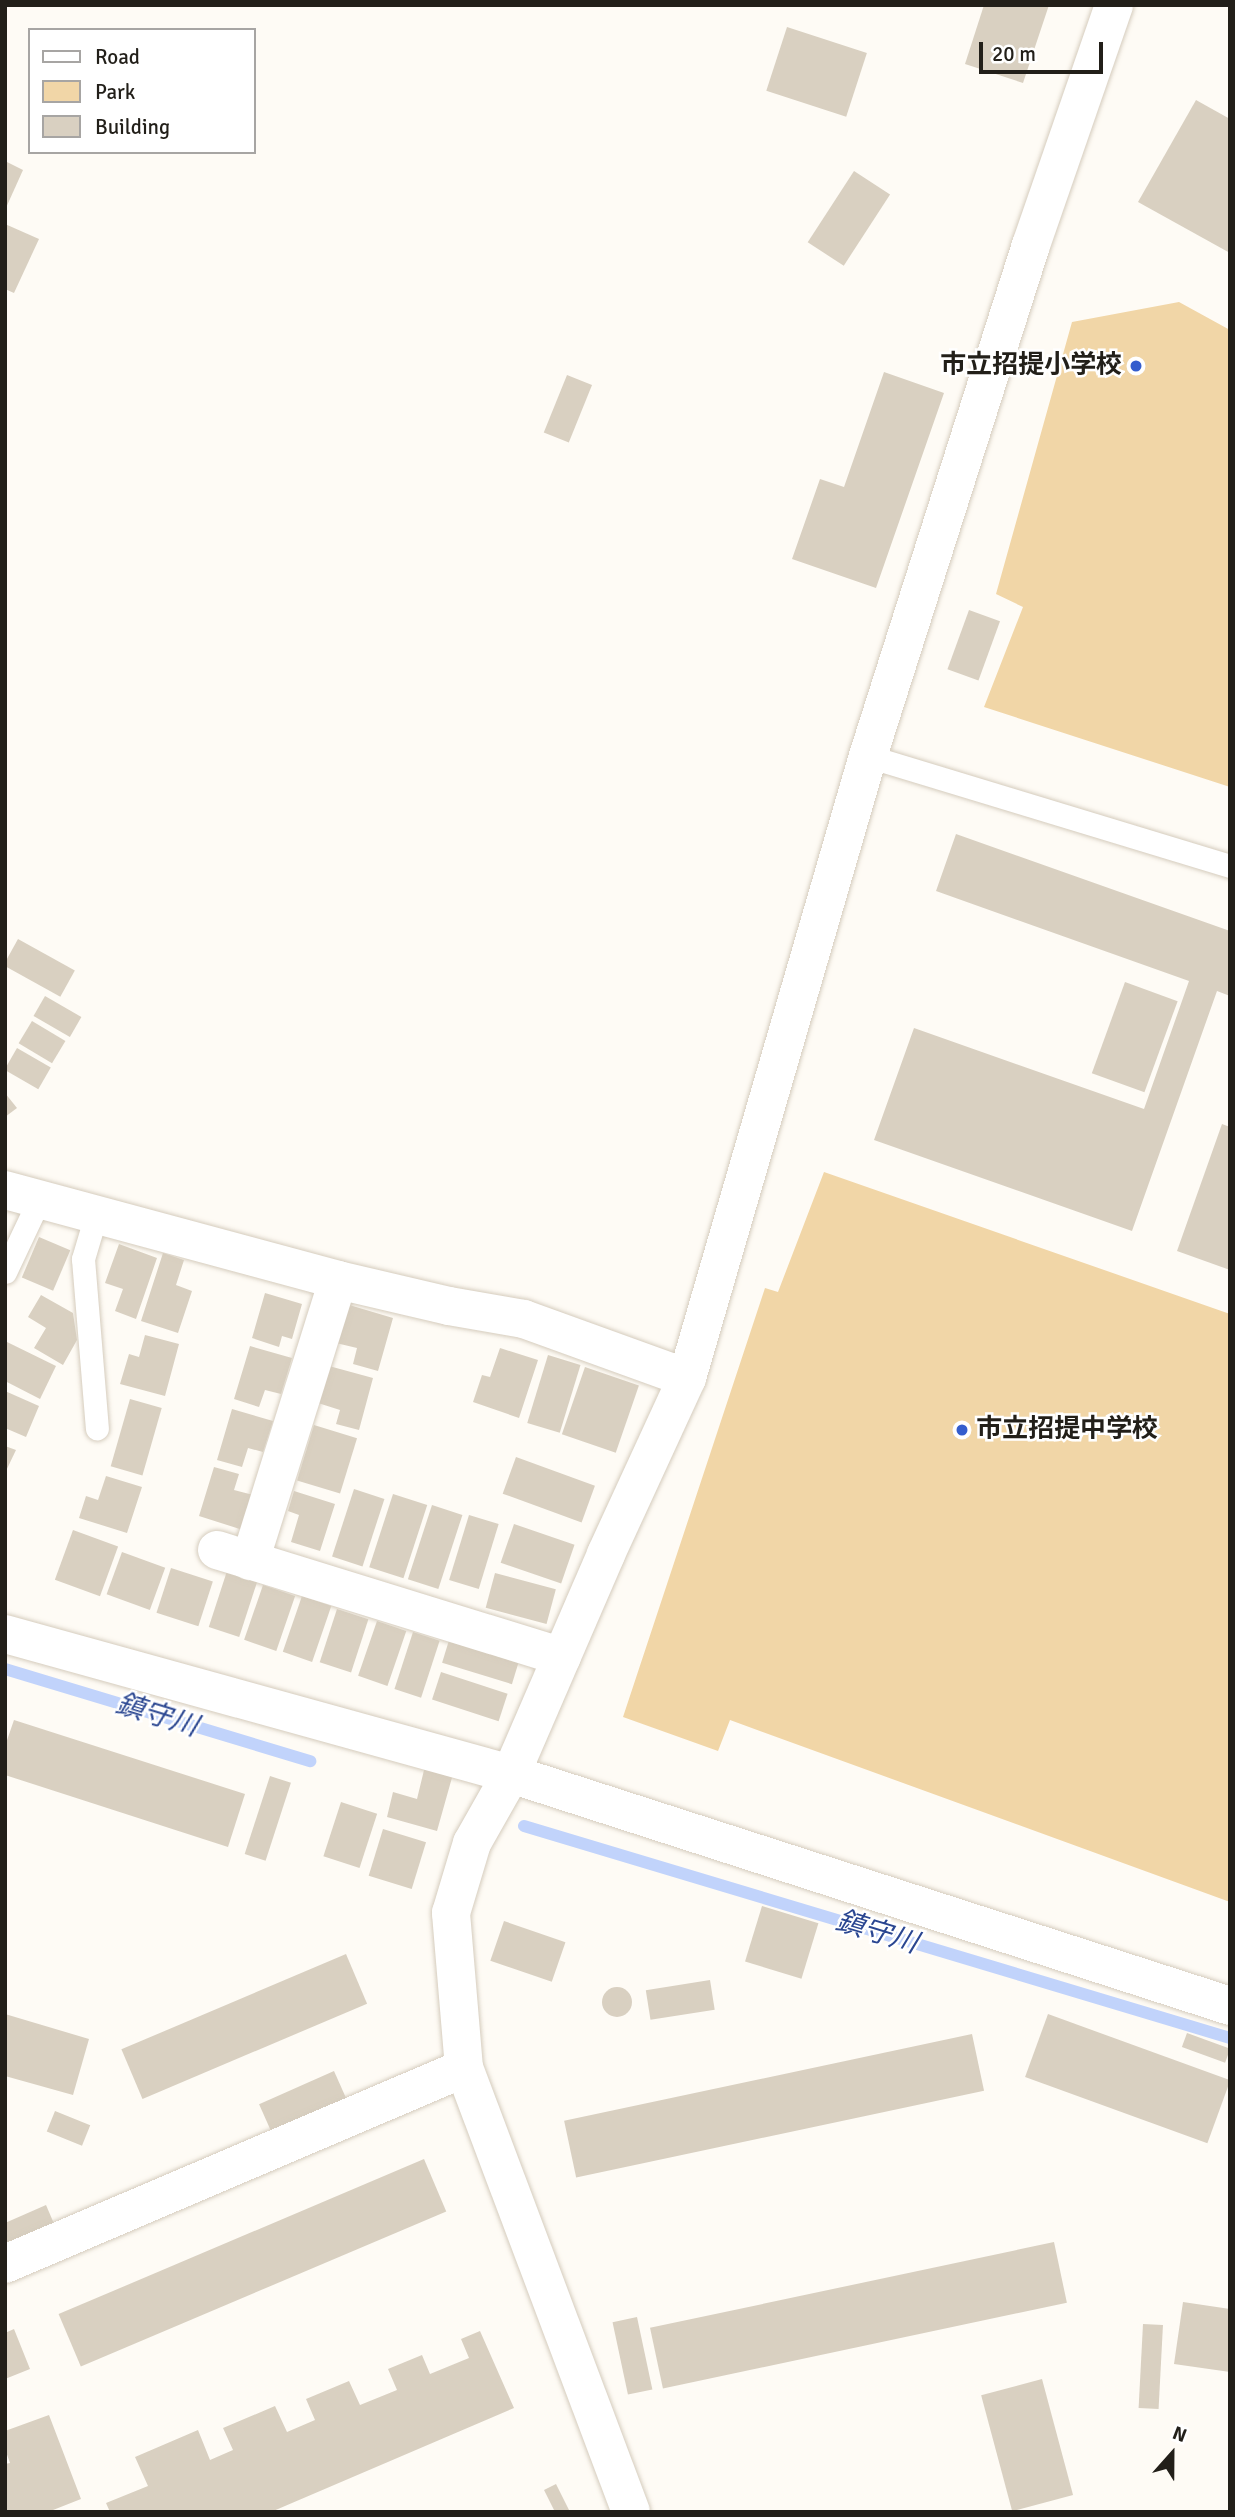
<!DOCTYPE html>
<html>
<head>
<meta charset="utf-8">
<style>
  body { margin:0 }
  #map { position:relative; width:1235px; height:2517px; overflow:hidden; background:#fefbf5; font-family:Signika,"Noto Sans JP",sans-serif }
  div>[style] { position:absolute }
  .green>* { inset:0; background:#f1d6a7 }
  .stream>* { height:12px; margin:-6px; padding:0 6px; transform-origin:6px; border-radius:6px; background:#c1d3fb }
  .building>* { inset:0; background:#d9d0c1; transform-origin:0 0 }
  .round { border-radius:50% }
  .roads { filter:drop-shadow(0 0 2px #d5ccbd) drop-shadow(0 0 2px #d5ccbd) }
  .service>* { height:23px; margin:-11.5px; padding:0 11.5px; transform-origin:11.5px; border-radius:11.5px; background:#fff }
  .minor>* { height:38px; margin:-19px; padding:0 19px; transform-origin:19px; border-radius:19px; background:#fff }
  .dots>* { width:19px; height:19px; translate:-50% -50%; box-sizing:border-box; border:4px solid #fff; border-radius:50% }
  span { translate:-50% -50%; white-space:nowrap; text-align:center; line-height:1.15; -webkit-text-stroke:5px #fff; paint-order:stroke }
  .poi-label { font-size:26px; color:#221f19; font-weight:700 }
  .right { translate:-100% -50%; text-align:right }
  .left { translate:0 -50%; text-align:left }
  .water-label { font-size:28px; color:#2a4691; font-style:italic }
  .frame { position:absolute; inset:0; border:7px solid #221f19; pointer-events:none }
  .legend { position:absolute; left:28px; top:28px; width:228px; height:126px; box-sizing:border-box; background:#fff; border:2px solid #a7a5a3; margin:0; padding:9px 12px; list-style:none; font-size:21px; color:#221f19 }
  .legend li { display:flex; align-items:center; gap:14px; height:35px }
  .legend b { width:35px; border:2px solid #a7a5a3 }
  .north { position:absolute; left:1137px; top:2419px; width:70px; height:70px; -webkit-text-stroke:5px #fff; paint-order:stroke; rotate:21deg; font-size:19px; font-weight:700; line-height:28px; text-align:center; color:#221f19 }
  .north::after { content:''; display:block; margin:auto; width:24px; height:32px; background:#221f19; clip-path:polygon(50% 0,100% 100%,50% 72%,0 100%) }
  .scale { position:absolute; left:979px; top:42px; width:124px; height:32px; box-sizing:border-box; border:4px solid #221f19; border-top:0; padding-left:9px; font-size:21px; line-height:24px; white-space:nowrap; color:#221f19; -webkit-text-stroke:5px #fff; paint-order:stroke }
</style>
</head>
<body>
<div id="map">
  <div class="green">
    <div style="clip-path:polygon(1179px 302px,1230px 330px,1230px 787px,984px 707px,1023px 607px,996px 594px,1072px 322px)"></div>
    <div style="clip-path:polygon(824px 1172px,1230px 1314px,1230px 1902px,730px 1720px,718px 1751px,623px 1717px,765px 1288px,778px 1292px)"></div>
  </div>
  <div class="stream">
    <div style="left:5px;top:1669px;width:319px;rotate:16.8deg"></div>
    <div style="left:524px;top:1826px;width:737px;rotate:16.71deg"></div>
  </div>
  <div class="building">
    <div style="clip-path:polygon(984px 5px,1049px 5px,1023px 83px,965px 64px)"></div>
    <div style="left:787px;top:27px;width:84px;height:67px;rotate:18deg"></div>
    <div style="clip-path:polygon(1196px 100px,1230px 119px,1230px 253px,1138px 202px)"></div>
    <div style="clip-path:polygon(5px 161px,23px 170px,5px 210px)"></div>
    <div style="left:854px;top:171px;width:43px;height:85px;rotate:33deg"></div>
    <div style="clip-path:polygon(5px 224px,39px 239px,14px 293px,5px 289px)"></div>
    <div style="clip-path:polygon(884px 372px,944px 393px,876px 588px,792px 559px,820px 479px,844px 487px)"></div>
    <div style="left:567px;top:375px;width:27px;height:62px;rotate:22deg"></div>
    <div style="left:969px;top:610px;width:33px;height:63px;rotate:20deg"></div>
    <div style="clip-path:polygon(956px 834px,1230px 931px,1230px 996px,1217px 991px,1132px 1231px,874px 1140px,914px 1028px,1144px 1109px,1189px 981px,936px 891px)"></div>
    <div style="left:18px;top:939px;width:65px;height:30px;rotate:29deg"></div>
    <div style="left:1125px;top:982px;width:56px;height:97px;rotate:20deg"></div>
    <div style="left:45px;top:996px;width:42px;height:23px;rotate:30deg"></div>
    <div style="left:32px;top:1021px;width:39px;height:26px;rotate:31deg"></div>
    <div style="left:17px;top:1048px;width:39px;height:25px;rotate:30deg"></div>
    <div style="clip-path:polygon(5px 1093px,17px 1108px,5px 1117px)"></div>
    <div style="clip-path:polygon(1222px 1124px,1230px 1127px,1230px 1270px,1177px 1251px)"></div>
    <div style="left:39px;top:1237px;width:34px;height:44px;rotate:23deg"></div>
    <div style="clip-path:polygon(119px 1244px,157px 1258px,136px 1319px,115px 1311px,123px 1289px,105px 1283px)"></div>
    <div style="clip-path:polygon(163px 1253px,184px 1260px,176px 1285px,192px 1291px,178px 1333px,141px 1321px)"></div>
    <div style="clip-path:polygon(265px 1293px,302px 1304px,292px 1339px,282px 1336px,279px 1347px,252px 1338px)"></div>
    <div style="clip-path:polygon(41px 1295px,73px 1313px,77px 1340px,63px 1365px,34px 1348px,46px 1328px,28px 1317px)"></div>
    <div style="clip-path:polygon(346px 1304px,393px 1318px,378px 1371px,353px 1364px,357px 1348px,336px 1343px)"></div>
    <div style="clip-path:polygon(145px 1335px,179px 1344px,165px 1396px,120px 1384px,129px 1354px,139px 1357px)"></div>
    <div style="clip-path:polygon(5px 1341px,56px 1366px,40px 1399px,5px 1381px)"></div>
    <div style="clip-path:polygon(250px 1346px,292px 1358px,281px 1394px,265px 1390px,259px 1407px,234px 1399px)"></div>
    <div style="clip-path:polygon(500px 1348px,538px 1360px,519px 1418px,473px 1402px,482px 1375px,490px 1377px)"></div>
    <div style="left:548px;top:1355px;width:34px;height:71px;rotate:17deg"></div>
    <div style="clip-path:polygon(329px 1366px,373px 1378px,359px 1430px,336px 1424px,340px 1410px,318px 1403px)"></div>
    <div style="left:585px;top:1367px;width:57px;height:71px;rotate:19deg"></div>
    <div style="clip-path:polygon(5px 1391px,39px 1406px,26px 1437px,5px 1428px)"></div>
    <div style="left:130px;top:1399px;width:33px;height:70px;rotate:16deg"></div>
    <div style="clip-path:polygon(232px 1409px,273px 1421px,263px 1452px,248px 1448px,242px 1467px,217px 1460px)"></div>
    <div style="left:314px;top:1425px;width:45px;height:58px;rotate:17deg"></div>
    <div style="clip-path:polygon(5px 1446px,16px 1450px,5px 1473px)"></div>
    <div style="left:516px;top:1457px;width:84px;height:39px;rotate:20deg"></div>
    <div style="clip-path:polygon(214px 1467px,239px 1474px,234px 1490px,257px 1496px,246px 1531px,199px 1516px)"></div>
    <div style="clip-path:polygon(106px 1476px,142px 1487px,127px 1533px,79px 1518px,86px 1496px,98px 1500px)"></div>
    <div style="left:354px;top:1489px;width:32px;height:71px;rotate:18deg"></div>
    <div style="clip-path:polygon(294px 1491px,335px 1504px,320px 1551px,291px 1542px,299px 1515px,288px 1511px)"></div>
    <div style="left:393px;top:1494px;width:36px;height:77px;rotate:18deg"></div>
    <div style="left:432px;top:1505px;width:32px;height:78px;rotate:18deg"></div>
    <div style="left:469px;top:1515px;width:31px;height:68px;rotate:17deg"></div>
    <div style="left:514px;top:1524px;width:64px;height:41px;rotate:19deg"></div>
    <div style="left:73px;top:1530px;width:48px;height:53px;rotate:20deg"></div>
    <div style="left:122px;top:1552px;width:46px;height:45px;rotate:20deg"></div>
    <div style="left:171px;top:1568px;width:44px;height:47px;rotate:18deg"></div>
    <div style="left:227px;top:1571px;width:32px;height:59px;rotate:18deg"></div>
    <div style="left:495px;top:1573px;width:63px;height:36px;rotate:15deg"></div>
    <div style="left:263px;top:1585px;width:34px;height:58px;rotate:19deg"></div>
    <div style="left:302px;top:1596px;width:31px;height:59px;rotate:19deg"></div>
    <div style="left:337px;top:1609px;width:33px;height:56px;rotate:18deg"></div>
    <div style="left:377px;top:1621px;width:31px;height:58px;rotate:19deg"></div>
    <div style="left:413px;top:1632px;width:28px;height:60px;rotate:18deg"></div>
    <div style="left:450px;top:1637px;width:73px;height:27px;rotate:17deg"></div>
    <div style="left:441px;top:1672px;width:70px;height:29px;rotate:18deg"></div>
    <div style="clip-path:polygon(14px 1720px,245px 1794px,228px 1847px,5px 1775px,5px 1746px)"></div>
    <div style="clip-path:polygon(425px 1766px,453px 1774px,437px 1831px,387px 1817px,393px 1792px,417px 1799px)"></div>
    <div style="left:270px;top:1776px;width:22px;height:82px;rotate:18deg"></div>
    <div style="left:341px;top:1802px;width:38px;height:57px;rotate:18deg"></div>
    <div style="left:383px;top:1829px;width:45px;height:49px;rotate:17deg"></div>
    <div style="left:762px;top:1906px;width:59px;height:58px;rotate:17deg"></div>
    <div style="left:504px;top:1921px;width:65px;height:42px;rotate:19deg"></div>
    <div style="left:346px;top:1954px;width:54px;height:244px;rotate:67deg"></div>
    <div style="left:710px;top:1980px;width:30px;height:65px;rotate:81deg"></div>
    <div class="round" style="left:602px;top:1987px;width:30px;height:30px"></div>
    <div style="clip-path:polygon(5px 2014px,89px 2039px,73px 2095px,5px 2076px)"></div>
    <div style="left:1048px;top:2014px;width:194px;height:67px;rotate:20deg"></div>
    <div style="left:1187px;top:2033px;width:46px;height:15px;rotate:20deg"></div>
    <div style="left:972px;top:2034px;width:58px;height:417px;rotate:78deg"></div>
    <div style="left:334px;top:2071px;width:35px;height:82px;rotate:66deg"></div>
    <div style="left:55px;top:2111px;width:38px;height:22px;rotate:22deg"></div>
    <div style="left:424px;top:2159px;width:57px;height:397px;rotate:67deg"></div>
    <div style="clip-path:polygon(46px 2205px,55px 2226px,5px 2247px,5px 2223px)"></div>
    <div style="left:1054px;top:2242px;width:62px;height:413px;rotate:78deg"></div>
    <div style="clip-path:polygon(1183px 2302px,1230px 2309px,1230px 2372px,1174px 2364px)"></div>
    <div style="left:637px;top:2317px;width:74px;height:25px;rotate:78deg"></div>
    <div style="left:1143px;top:2324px;width:20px;height:84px;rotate:3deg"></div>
    <div style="clip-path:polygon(14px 2329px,30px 2369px,5px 2379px,5px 2333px)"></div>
    <div style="clip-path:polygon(480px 2331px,514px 2408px,271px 2512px,110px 2512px,106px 2503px,148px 2486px,135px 2457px,198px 2430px,210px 2460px,233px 2450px,223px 2428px,275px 2406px,287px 2432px,315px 2420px,306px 2399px,349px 2381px,360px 2405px,397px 2390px,388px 2369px,422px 2355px,430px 2374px,469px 2358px,461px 2339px)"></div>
    <div style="left:1042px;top:2379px;width:120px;height:63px;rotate:75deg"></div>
    <div style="clip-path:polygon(49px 2415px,81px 2499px,48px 2512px,7px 2512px,5px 2464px,10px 2463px,5px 2449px,5px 2431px)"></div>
    <div style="clip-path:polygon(556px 2484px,570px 2512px,555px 2512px,544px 2490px)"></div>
  </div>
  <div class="roads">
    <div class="service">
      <div style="left:868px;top:756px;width:378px;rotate:16.9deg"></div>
      <div style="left:96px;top:1215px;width:46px;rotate:106.5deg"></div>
      <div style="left:83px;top:1259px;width:170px;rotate:85.3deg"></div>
      <div style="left:5px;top:1272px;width:80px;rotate:-64.7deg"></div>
    </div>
    <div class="minor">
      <div style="left:5px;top:1190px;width:345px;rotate:15.1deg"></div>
      <div style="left:338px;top:1280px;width:114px;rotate:13.2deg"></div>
      <div style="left:449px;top:1306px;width:76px;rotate:9.8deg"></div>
      <div style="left:524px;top:1319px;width:173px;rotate:19.9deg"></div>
      <div style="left:217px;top:1550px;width:361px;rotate:17.2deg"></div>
      <div style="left:250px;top:1561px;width:294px;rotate:-72.6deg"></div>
      <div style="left:5px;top:1634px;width:525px;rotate:15.47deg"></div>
      <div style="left:511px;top:1774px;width:756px;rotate:17.88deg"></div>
      <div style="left:5px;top:2264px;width:499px;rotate:-23.1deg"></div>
      <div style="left:631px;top:2512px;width:474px;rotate:-110.6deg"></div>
      <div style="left:464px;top:2068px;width:156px;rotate:-94.8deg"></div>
      <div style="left:451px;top:1913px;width:73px;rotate:-73.3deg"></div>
      <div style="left:472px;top:1843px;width:79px;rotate:-60.5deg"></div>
      <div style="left:511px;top:1774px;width:240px;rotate:-66.6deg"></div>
      <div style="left:606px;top:1554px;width:194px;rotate:-65.3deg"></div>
      <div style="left:687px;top:1378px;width:648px;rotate:-73.78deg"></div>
      <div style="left:868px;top:756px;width:536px;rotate:-72.31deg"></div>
      <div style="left:1031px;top:245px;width:254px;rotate:-70.9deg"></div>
    </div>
  </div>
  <div class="dots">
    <div style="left:1136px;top:366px;background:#345dcd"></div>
    <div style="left:962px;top:1430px;background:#345dcd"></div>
  </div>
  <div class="poi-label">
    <span class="right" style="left:1122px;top:366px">市立招提小学校</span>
    <span class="left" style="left:976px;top:1430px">市立招提中学校</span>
  </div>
  <div class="water-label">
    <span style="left:157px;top:1715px;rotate:17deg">鎮守川</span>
    <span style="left:877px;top:1932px;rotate:17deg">鎮守川</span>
  </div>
  <div class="frame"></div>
  <ul class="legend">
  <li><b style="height:9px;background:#fff"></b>Road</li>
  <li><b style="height:19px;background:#f1d6a7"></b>Park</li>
  <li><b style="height:19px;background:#d9d0c1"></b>Building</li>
  </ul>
  <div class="north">N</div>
  <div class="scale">20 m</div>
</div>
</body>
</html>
